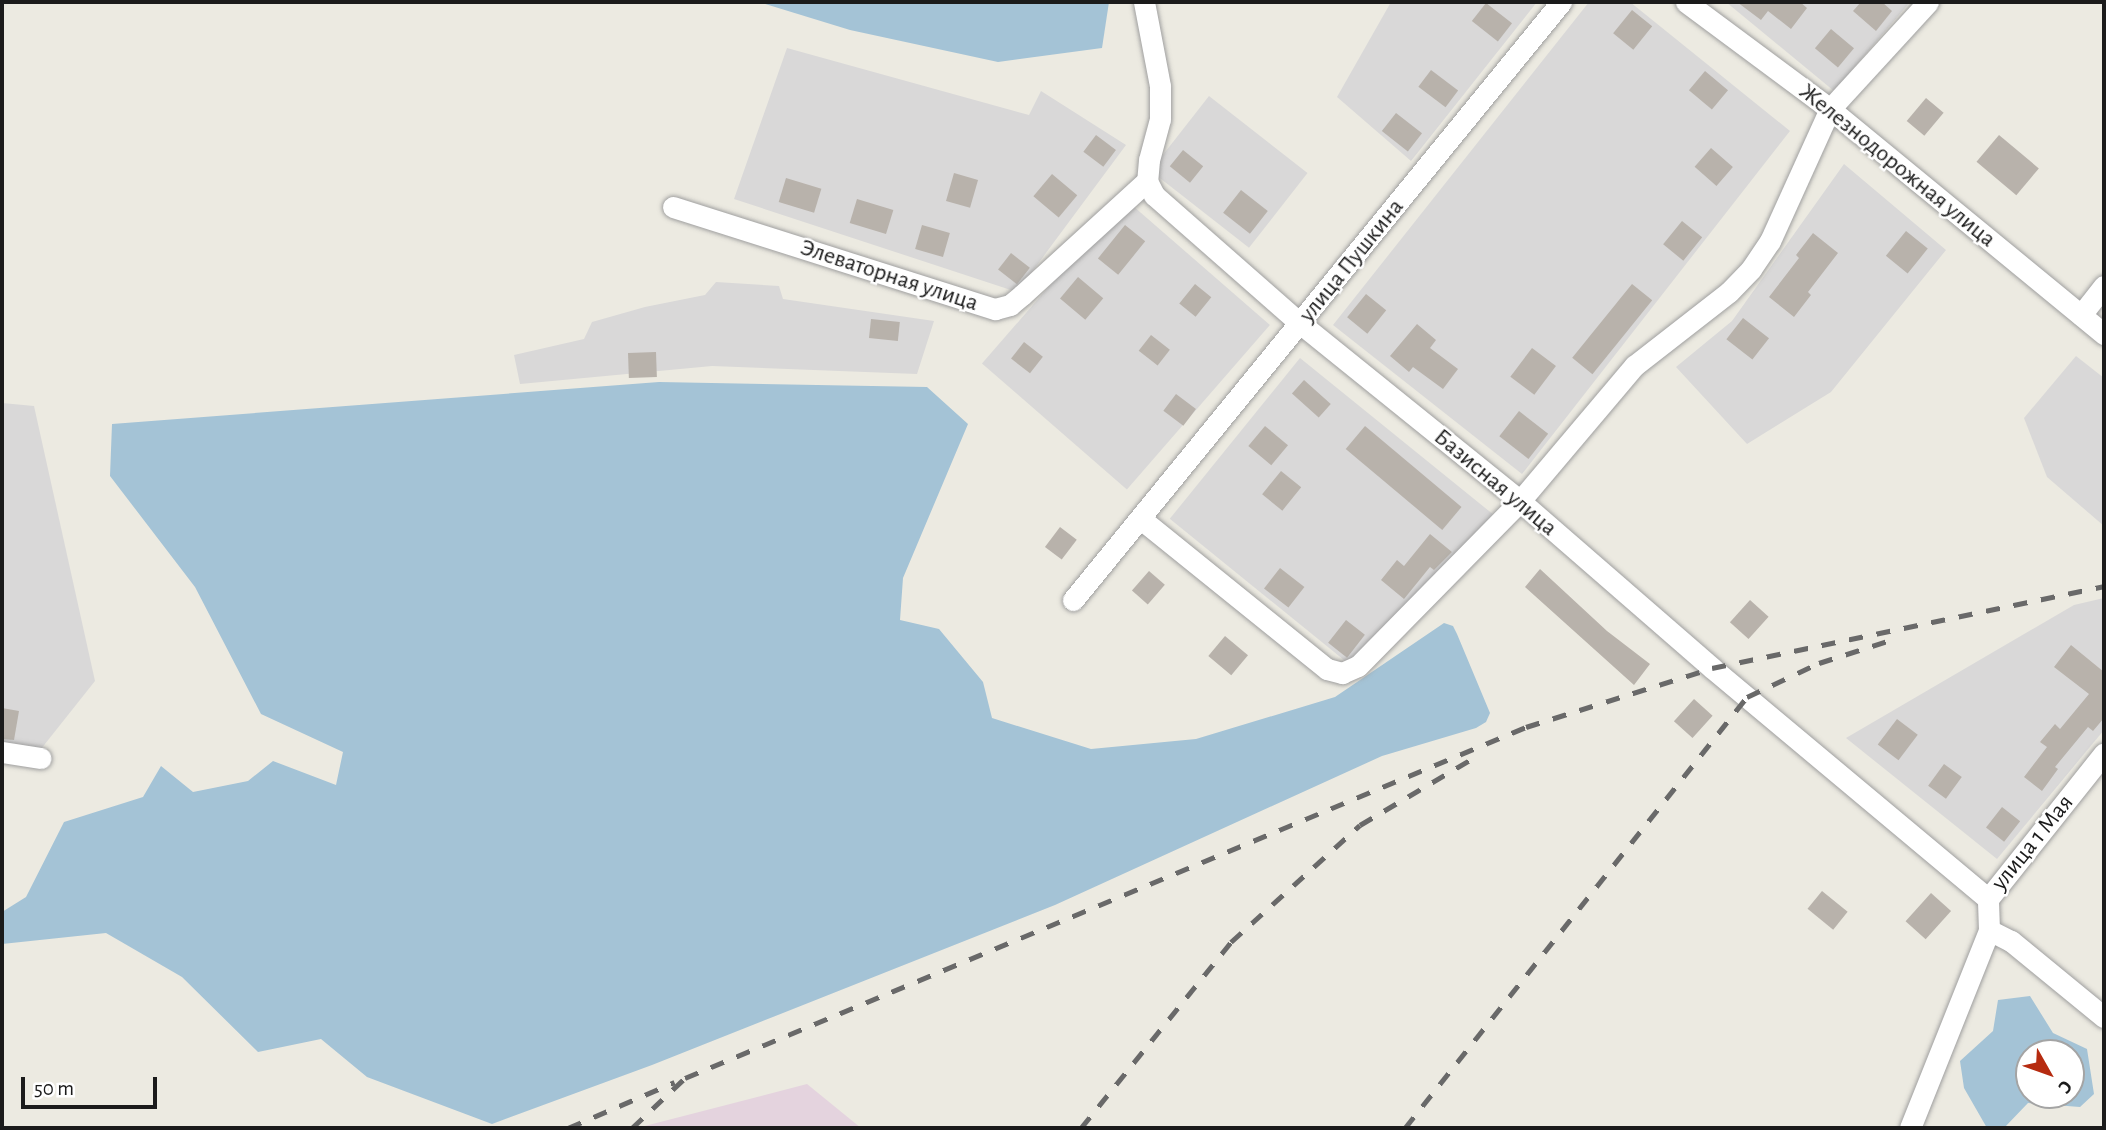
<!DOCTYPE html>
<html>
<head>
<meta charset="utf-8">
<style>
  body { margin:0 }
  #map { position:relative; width:2106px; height:1130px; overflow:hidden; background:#eceae1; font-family:"Alegreya Sans",sans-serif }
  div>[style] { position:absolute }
  .residential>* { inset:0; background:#d9d8d8; transform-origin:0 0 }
  .industrial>* { inset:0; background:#e4d3de }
  .water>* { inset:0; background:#a4c3d6 }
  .building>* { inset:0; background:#b8b2ab; transform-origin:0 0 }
  .roads { filter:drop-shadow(0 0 2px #9f9f9f) drop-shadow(0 0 2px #9f9f9f) }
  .minor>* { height:21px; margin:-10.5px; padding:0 10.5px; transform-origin:10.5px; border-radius:10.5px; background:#fff }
  .rail>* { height:5px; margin-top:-2.5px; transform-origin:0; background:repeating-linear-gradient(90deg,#696969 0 14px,transparent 0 28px) }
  span { translate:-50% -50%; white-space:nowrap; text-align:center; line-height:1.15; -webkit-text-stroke:5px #fff; paint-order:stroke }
  .street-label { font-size:24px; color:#1b1b1b }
  .frame { position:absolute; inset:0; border:4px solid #1b1b1b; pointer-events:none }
  .north { position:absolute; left:2015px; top:1039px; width:70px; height:70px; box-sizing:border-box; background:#fff; border:2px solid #a4a4a4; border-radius:50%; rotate:130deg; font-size:19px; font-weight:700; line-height:28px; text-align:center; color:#1b1b1b }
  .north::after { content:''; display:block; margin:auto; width:24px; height:32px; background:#b62b10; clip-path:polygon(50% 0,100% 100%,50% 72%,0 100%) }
  .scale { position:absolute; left:21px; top:1077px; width:136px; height:32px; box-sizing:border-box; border:4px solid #1b1b1b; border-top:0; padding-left:9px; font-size:21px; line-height:24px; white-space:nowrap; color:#1b1b1b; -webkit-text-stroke:5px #fff; paint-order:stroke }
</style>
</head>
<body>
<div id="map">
  <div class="residential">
    <div style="clip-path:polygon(1391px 2px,1537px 2px,1411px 161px,1337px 97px)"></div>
    <div style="clip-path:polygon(1589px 2px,1630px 2px,1790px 131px,1522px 474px,1333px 325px)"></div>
    <div style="clip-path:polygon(1726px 2px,1910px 2px,1834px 91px)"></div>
    <div style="clip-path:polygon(787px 48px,1029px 115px,1041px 91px,1126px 145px,1017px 292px,734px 199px)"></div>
    <div style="left:1209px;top:96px;width:125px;height:95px;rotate:38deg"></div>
    <div style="clip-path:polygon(1844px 164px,1946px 250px,1831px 392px,1747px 444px,1676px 367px,1732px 321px)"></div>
    <div style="left:1125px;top:199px;width:192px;height:218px;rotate:41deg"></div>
    <div style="clip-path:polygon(716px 282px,779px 286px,783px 299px,934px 321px,917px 374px,712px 366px,520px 384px,514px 355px,584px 339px,592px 322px,645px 307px,705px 295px)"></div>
    <div style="clip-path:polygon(2076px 356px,2104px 378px,2104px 526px,2047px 477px,2024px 418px)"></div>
    <div style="left:1300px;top:358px;width:248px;height:207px;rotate:39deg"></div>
    <div style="clip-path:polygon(2px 403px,34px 406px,95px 681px,41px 749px,2px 742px)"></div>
    <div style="clip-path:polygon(2104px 598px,2104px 730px,1997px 859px,1846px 738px,2074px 605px)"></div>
  </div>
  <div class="industrial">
    <div style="clip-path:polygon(807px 1084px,861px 1128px,637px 1128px)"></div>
  </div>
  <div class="water">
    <div style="clip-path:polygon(759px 2px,1109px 2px,1102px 48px,998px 62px,850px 30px)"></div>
    <div style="clip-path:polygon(659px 382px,927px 387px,968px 424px,903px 578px,900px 620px,939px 629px,983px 682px,992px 718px,1091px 749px,1196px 739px,1335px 697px,1444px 623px,1453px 626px,1457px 634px,1490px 713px,1486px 722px,1476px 728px,1382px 756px,1055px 905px,652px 1065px,492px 1124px,367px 1077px,321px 1039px,258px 1052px,182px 977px,106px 933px,2px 944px,2px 912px,26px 897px,64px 822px,143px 797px,161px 766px,193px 792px,248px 781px,273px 761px,336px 785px,343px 752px,261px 714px,195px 587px,110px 476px,112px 424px)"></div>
    <div style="clip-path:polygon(evenodd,2030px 996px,2053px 1033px,2087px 1049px,2094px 1094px,2080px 1107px,2028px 1103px,2004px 1128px,1987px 1128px,1964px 1088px,1960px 1061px,1993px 1031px,1998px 1000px,2030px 996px,2029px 1053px,2071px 1053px,2071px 1095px,2029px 1095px,2029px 1053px)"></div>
  </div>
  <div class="building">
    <div style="clip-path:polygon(1737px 2px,1800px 2px,1807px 8px,1791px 29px,1768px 11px,1761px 20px)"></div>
    <div style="clip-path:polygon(1861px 2px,1882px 2px,1892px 11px,1876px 31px,1853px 11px)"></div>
    <div style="left:1486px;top:3px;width:33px;height:23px;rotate:38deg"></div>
    <div style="left:1632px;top:10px;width:26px;height:30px;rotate:39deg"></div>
    <div style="left:1831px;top:29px;width:30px;height:25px;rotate:40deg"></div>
    <div style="left:1431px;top:70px;width:34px;height:21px;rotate:37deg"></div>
    <div style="left:1705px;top:71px;width:30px;height:25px;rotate:40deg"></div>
    <div style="left:1926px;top:98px;width:23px;height:30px;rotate:40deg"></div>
    <div style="left:1396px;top:113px;width:33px;height:23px;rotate:38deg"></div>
    <div style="left:1096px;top:135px;width:25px;height:21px;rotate:37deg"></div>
    <div style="left:1999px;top:135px;width:52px;height:35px;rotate:40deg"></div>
    <div style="left:1711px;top:148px;width:29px;height:25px;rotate:41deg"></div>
    <div style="left:1183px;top:150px;width:26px;height:21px;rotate:39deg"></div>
    <div style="left:954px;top:173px;width:25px;height:29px;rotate:16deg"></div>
    <div style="left:1052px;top:174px;width:33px;height:29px;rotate:40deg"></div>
    <div style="left:786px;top:178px;width:37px;height:25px;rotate:17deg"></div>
    <div style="left:1241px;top:190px;width:34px;height:29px;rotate:38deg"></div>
    <div style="left:857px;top:199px;width:38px;height:25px;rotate:17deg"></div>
    <div style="left:1682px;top:221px;width:26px;height:30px;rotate:39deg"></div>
    <div style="left:922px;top:225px;width:29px;height:25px;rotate:16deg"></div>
    <div style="left:1125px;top:225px;width:26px;height:43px;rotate:39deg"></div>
    <div style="left:1906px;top:231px;width:28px;height:32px;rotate:39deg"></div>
    <div style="clip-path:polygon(1813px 233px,1838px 253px,1808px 292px,1811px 295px,1794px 317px,1769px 297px,1799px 258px,1796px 255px)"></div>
    <div style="left:1011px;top:253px;width:24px;height:21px;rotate:38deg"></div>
    <div style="left:1078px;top:277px;width:33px;height:28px;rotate:40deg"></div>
    <div style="left:1195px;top:284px;width:21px;height:25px;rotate:39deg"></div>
    <div style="left:1632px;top:284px;width:26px;height:95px;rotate:39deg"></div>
    <div style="left:1366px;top:294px;width:26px;height:30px;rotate:39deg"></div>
    <div style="left:1743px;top:318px;width:33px;height:27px;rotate:38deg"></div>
    <div style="left:871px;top:319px;width:29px;height:19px;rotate:6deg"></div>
    <div style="clip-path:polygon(1417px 324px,1436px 340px,1430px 348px,1458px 369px,1443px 389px,1413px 367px,1409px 372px,1390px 356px)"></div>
    <div style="left:1151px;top:335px;width:24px;height:20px;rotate:38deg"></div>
    <div style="left:1024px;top:342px;width:24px;height:21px;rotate:38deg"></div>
    <div style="left:1532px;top:348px;width:30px;height:36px;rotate:37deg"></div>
    <div style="left:656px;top:352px;width:25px;height:28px;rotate:88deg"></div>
    <div style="left:1304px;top:380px;width:36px;height:18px;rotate:42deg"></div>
    <div style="left:1176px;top:394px;width:25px;height:21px;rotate:37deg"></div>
    <div style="left:1519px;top:411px;width:37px;height:32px;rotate:38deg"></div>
    <div style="left:1265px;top:426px;width:30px;height:26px;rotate:40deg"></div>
    <div style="left:1365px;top:426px;width:126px;height:30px;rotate:40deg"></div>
    <div style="left:1281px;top:471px;width:26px;height:30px;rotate:39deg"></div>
    <div style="left:1060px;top:527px;width:21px;height:25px;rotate:37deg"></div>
    <div style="clip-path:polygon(1430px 534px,1452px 552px,1434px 570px,1430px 567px,1404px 599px,1381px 580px,1397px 560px,1404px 566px)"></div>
    <div style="left:1280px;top:568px;width:31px;height:26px;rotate:38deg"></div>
    <div style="clip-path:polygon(1540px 569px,1607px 631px,1650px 664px,1634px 685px,1525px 587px)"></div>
    <div style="left:1149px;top:571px;width:21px;height:26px;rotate:41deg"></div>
    <div style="left:1750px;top:600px;width:25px;height:30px;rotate:42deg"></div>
    <div style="left:1346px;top:620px;width:24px;height:29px;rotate:38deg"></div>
    <div style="left:1225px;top:636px;width:30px;height:26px;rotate:40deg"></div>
    <div style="clip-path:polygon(2071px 645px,2104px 672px,2104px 718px,2093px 731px,2088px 727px,2055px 767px,2058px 769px,2042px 791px,2024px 777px,2047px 747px,2040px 742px,2055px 724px,2060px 729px,2089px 694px,2054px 667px)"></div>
    <div style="left:1694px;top:699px;width:25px;height:30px;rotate:42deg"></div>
    <div style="clip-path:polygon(2px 708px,19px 711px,14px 740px,2px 739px)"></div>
    <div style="left:1897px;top:719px;width:26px;height:32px;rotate:37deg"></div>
    <div style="left:1944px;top:764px;width:22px;height:27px;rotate:36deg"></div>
    <div style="left:2002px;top:807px;width:23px;height:26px;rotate:38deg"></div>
    <div style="left:1822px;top:891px;width:33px;height:23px;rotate:39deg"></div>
    <div style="left:1931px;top:893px;width:27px;height:38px;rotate:42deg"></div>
  </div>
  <div class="roads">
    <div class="minor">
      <div style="left:1144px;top:2px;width:86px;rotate:79.2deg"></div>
      <div style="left:1160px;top:86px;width:33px;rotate:90deg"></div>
      <div style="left:1160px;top:119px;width:42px;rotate:105deg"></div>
      <div style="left:1149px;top:160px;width:21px;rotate:95deg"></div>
      <div style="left:1147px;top:181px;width:16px;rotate:63deg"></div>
      <div style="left:1154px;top:195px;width:196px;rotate:41.3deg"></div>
      <div style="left:1301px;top:324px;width:282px;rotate:38.9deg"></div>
      <div style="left:1520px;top:501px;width:254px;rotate:41deg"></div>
      <div style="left:1712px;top:668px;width:360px;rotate:39.9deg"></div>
      <div style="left:1686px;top:2px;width:179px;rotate:36.6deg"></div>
      <div style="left:1830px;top:109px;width:355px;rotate:39.4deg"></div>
      <div style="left:673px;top:207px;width:338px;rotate:17.6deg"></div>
      <div style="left:995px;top:309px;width:16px;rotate:-15deg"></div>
      <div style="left:1010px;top:305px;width:16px;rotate:-40deg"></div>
      <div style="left:1022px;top:295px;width:169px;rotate:-42.4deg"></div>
      <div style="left:2081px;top:315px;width:37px;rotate:-52deg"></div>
      <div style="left:1141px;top:519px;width:239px;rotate:38.9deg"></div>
      <div style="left:1327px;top:669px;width:16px;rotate:15deg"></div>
      <div style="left:1342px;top:673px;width:17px;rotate:-24deg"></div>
      <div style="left:1358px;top:666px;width:231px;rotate:-45.5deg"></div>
      <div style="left:1520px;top:501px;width:177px;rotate:-49.8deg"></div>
      <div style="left:1634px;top:366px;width:120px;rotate:-37.9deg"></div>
      <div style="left:1729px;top:292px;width:32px;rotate:-46deg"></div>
      <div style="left:1751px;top:269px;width:34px;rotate:-56deg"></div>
      <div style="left:1770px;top:241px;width:145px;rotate:-65.6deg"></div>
      <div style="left:1830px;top:109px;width:145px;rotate:-47.5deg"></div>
      <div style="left:1073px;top:600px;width:772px;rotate:-50.78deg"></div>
      <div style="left:2px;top:752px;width:39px;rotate:9deg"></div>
      <div style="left:1988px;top:899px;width:186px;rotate:-51.5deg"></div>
      <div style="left:1989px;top:930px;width:25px;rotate:27deg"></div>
      <div style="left:2011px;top:941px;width:120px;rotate:39.3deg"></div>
      <div style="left:1910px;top:1128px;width:213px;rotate:-68.2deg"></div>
      <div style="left:1989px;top:930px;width:31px;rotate:-92deg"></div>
    </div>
  </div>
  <div class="rail">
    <div style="left:568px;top:1128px;width:116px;rotate:-23.3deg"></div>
    <div style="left:632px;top:1128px;width:73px;rotate:-43.3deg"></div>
    <div style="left:685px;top:1078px;width:911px;rotate:-22.65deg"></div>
    <div style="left:1526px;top:727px;width:195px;rotate:-17.6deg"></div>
    <div style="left:1712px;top:668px;width:400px;rotate:-11.8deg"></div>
    <div style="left:1081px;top:1128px;width:239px;rotate:-51.1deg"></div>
    <div style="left:1231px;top:942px;width:174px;rotate:-42.2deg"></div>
    <div style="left:1360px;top:825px;width:134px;rotate:-30.6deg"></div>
    <div style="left:1405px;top:1128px;width:550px;rotate:-51.57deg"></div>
    <div style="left:1747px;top:697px;width:80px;rotate:-25.3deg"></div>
    <div style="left:1819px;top:663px;width:79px;rotate:-17.7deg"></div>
  </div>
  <div class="street-label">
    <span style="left:1897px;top:166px;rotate:39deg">Железнодорожная улица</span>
    <span style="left:1352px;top:261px;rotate:-51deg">улица Пушкина</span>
    <span style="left:889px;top:276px;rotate:18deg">Элеваторная улица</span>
    <span style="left:1495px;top:483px;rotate:40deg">Базисная улица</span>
    <span style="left:2033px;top:843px;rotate:-51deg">улица 1 Мая</span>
  </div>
  <div class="frame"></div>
  <div class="north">С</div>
  <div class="scale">50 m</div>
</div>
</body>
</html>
